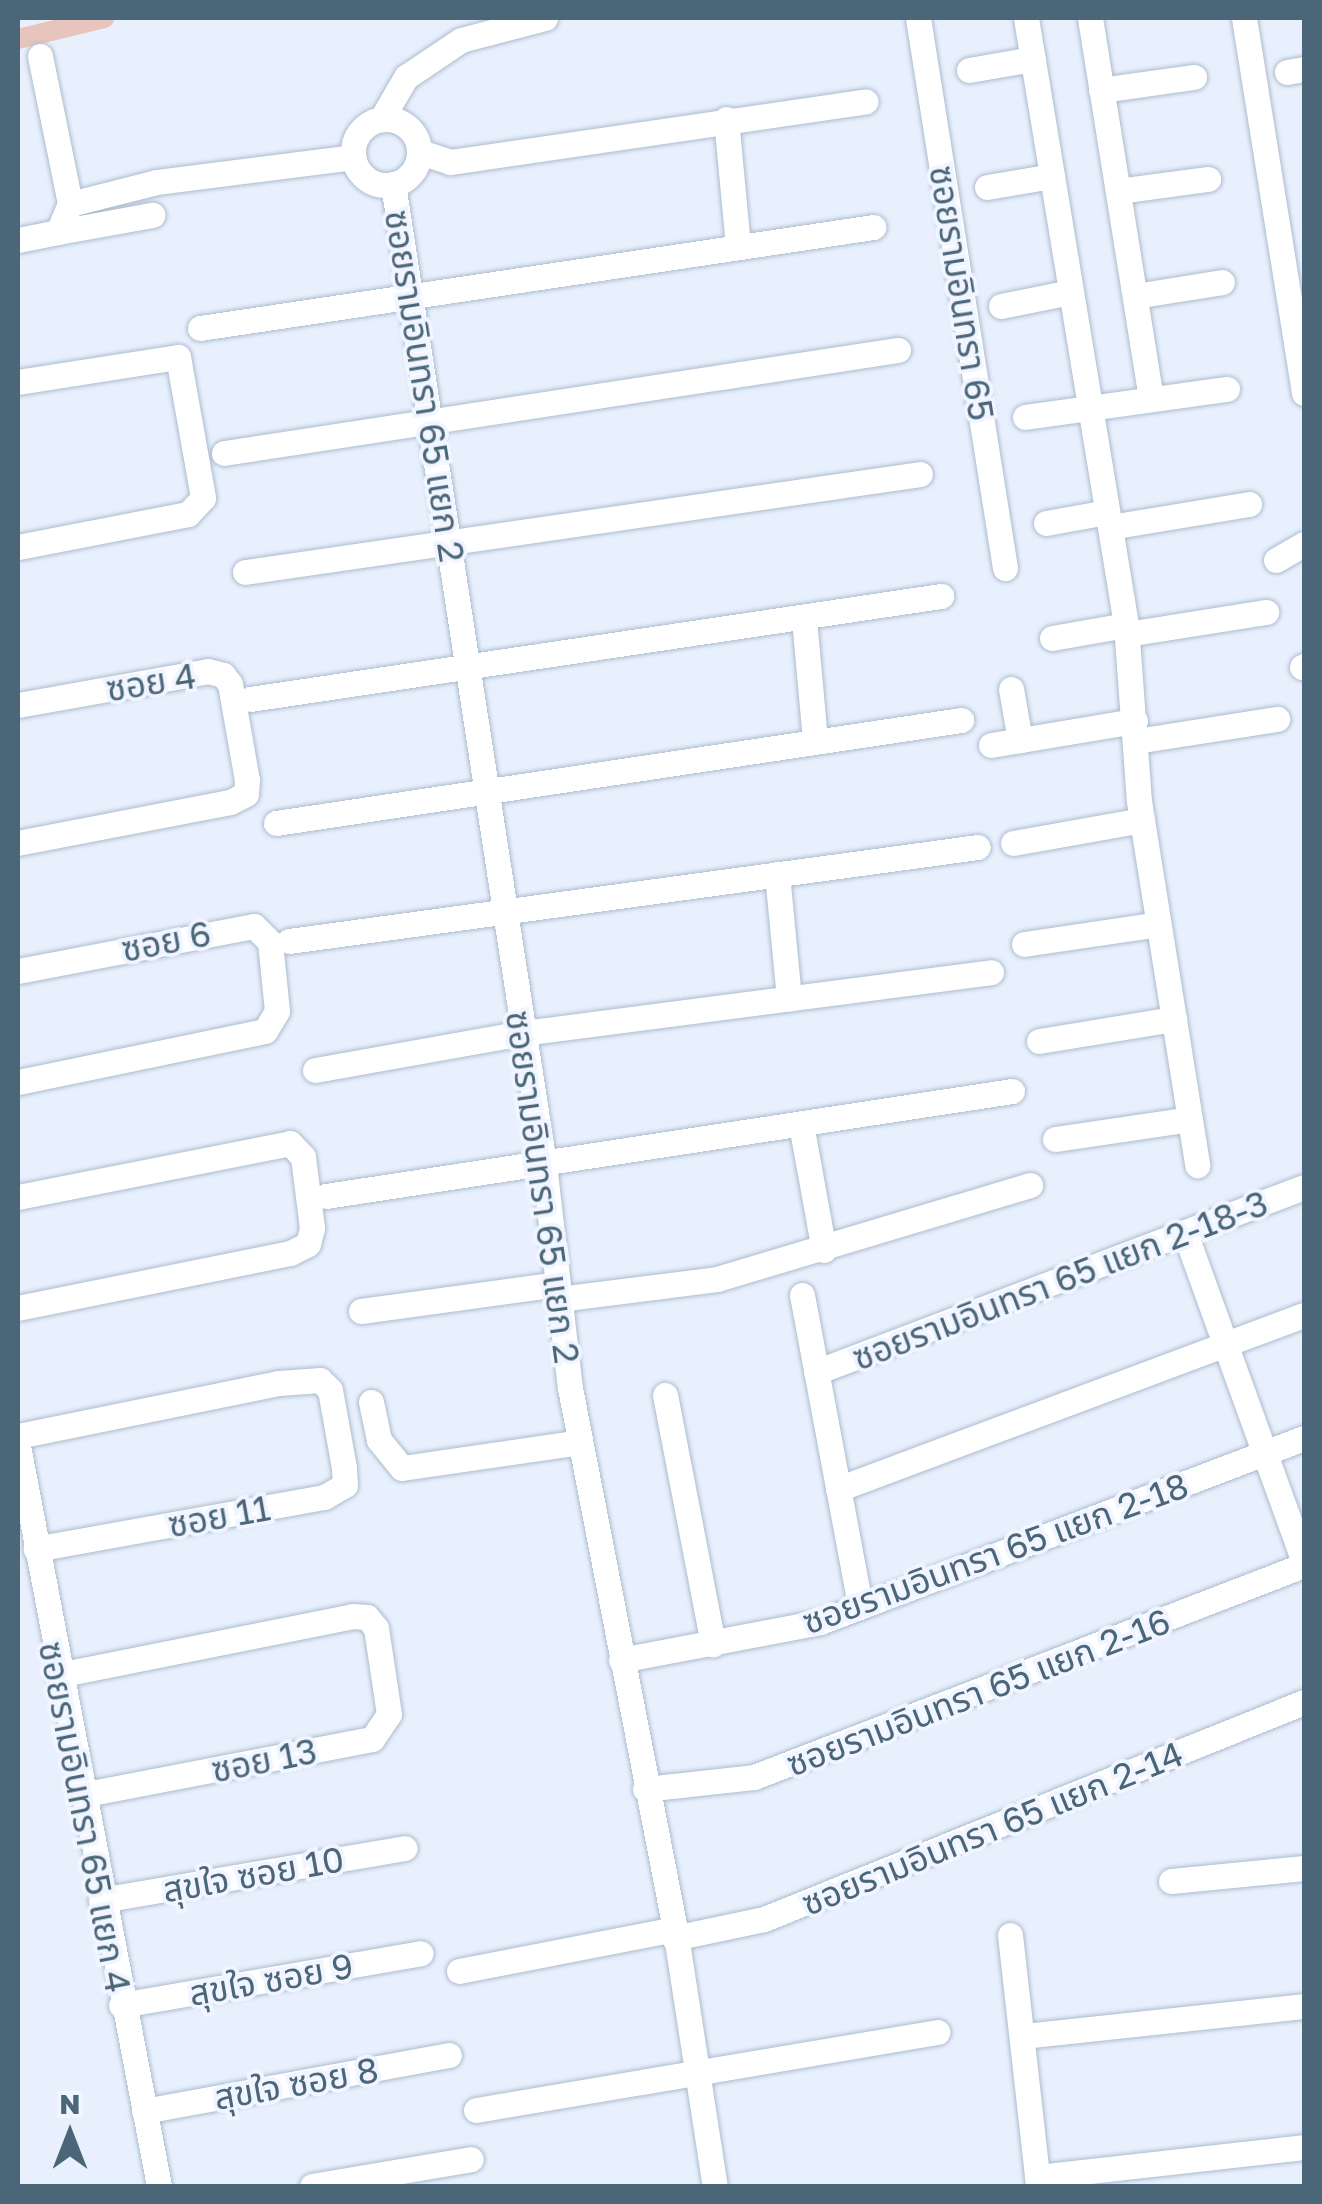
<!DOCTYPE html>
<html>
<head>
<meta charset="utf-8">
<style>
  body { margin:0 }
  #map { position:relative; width:1322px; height:2204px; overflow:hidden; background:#e9f0fd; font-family:"Golos Text","Noto Sans Thai",sans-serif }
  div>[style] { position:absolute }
  .canal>* { height:20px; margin:-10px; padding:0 10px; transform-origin:10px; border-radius:10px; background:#e8c5bc }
  .roads { filter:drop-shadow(0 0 2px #abbcce) drop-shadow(0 0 2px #abbcce) }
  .minor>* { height:25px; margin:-12.5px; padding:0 12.5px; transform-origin:12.5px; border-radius:12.5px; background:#fff }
  .minor>.ring { margin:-12.5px; padding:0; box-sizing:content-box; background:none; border:25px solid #fff; border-radius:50% }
  span { translate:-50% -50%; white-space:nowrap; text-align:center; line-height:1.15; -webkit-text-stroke:8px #f0f5ff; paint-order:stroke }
  .street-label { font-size:35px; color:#4b6679 }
  .frame { position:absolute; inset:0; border:20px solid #4b6679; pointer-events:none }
  .north { position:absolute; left:20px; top:2084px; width:100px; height:100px; -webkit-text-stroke:8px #f0f5ff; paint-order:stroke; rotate:0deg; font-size:28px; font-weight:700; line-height:40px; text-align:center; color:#4b6679 }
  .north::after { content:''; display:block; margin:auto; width:35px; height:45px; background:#4b6679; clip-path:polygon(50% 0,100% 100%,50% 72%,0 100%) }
</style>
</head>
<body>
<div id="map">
  <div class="canal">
    <div style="left:18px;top:39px;width:89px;rotate:-13.7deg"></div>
  </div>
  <div class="roads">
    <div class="minor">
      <div style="left:918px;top:18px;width:557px;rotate:81.01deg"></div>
      <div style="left:1026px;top:18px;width:615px;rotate:80.64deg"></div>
      <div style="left:1126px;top:625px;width:176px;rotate:85.8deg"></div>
      <div style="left:1139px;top:801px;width:369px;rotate:80.9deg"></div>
      <div style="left:1090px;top:18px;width:386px;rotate:80.9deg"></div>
      <div style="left:1244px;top:18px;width:380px;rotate:80.9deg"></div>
      <div style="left:40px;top:56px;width:151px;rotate:78.5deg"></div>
      <div style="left:969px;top:70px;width:65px;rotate:-9.8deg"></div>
      <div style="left:1287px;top:72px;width:17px;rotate:-10deg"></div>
      <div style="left:1101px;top:90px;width:94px;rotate:-8deg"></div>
      <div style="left:382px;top:118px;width:48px;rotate:-59.7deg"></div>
      <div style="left:406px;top:77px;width:66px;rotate:-33.9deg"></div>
      <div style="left:461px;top:40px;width:87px;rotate:-14.7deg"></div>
      <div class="ring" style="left:353px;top:119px;width:41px;height:41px"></div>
      <div style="left:726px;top:119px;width:127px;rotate:84.6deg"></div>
      <div style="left:420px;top:152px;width:32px;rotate:18deg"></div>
      <div style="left:450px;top:162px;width:420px;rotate:-8.3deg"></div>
      <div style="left:393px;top:184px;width:992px;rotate:81.24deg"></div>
      <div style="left:544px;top:1164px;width:226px;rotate:83.4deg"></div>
      <div style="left:570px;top:1388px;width:551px;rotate:79.02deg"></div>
      <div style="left:675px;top:1929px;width:260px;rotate:81.2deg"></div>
      <div style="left:987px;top:187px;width:66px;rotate:-9.6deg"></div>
      <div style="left:1118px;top:191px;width:91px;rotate:-7.6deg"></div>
      <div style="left:58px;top:232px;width:96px;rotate:-10.3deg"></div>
      <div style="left:18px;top:240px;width:41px;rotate:-11.3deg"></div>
      <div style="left:58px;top:232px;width:30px;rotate:-67deg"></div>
      <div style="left:70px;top:204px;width:89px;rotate:-14.3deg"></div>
      <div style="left:156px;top:182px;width:199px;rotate:-7.2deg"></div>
      <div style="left:1135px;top:296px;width:88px;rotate:-9.1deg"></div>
      <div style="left:1001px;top:306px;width:71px;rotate:-11.3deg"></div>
      <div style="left:200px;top:328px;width:681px;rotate:-8.53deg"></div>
      <div style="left:18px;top:382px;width:162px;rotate:-8.9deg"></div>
      <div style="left:178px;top:357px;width:143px;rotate:79.9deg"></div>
      <div style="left:203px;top:498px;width:22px;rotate:133deg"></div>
      <div style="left:188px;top:514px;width:173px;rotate:169deg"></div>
      <div style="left:1025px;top:417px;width:204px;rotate:-7.9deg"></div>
      <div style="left:224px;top:453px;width:682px;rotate:-8.69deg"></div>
      <div style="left:1046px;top:523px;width:62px;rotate:-10.2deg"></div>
      <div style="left:1110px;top:527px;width:141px;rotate:-9.4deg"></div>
      <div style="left:1276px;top:560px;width:32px;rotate:-30deg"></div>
      <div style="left:245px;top:572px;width:682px;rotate:-8.26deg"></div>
      <div style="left:804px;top:619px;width:121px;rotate:84.8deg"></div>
      <div style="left:1127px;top:634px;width:141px;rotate:-9deg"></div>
      <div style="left:1052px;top:638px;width:75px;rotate:-10deg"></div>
      <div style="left:1302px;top:667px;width:2px;rotate:-27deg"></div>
      <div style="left:1011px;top:689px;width:52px;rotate:80deg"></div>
      <div style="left:250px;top:699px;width:699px;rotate:-8.48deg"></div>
      <div style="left:18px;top:705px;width:193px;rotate:-10.1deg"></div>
      <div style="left:208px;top:671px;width:16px;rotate:15deg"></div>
      <div style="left:223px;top:675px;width:11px;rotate:52deg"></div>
      <div style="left:230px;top:684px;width:97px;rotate:80deg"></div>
      <div style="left:247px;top:780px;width:14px;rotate:94deg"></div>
      <div style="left:246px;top:794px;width:18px;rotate:153deg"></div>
      <div style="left:230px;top:802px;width:216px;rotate:169.1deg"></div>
      <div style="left:1136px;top:741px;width:143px;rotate:-8.9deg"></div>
      <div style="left:991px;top:745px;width:146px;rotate:-9.5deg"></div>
      <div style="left:276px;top:823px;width:693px;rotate:-8.55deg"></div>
      <div style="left:1013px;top:843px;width:131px;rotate:-10.1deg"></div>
      <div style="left:777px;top:874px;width:125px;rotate:84.5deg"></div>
      <div style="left:289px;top:941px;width:695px;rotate:-7.77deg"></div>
      <div style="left:1024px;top:944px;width:136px;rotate:-8.4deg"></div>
      <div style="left:18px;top:971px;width:240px;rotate:-10.8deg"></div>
      <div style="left:254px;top:926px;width:23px;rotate:45deg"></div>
      <div style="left:270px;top:942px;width:69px;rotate:84.2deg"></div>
      <div style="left:277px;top:1011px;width:23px;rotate:121deg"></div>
      <div style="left:265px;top:1031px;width:252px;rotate:168.3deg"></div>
      <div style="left:1039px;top:1041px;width:137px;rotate:-9.3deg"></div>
      <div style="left:315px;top:1070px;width:211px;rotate:-10.1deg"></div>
      <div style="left:523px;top:1033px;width:472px;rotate:-7.4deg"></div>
      <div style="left:801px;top:1124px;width:128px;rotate:79.7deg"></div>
      <div style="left:1055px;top:1139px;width:136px;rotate:-8.4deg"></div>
      <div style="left:326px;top:1196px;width:694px;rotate:-8.7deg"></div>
      <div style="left:18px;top:1197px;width:277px;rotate:-11.2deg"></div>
      <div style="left:290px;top:1143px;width:19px;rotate:47deg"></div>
      <div style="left:303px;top:1157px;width:72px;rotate:82.8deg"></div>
      <div style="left:312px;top:1228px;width:16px;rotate:104deg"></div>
      <div style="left:308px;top:1244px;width:20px;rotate:153deg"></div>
      <div style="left:290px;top:1253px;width:278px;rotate:168.6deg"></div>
      <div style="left:1185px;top:1233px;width:349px;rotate:70.1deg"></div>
      <div style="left:802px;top:1295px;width:316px;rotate:79.4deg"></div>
      <div style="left:559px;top:1299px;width:159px;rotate:-7.2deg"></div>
      <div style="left:717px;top:1279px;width:327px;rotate:-16.7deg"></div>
      <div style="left:361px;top:1311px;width:198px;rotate:-7.8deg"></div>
      <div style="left:816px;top:1372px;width:522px;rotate:-20.76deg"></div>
      <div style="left:665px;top:1395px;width:254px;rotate:79.1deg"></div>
      <div style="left:371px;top:1402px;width:39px;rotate:78deg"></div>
      <div style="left:379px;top:1440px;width:36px;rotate:51deg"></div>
      <div style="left:402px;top:1468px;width:180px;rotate:-8.3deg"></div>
      <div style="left:18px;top:1436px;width:266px;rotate:-11.5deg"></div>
      <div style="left:279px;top:1383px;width:41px;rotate:-4.2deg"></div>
      <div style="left:320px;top:1380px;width:14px;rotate:45deg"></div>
      <div style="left:330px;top:1390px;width:79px;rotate:79.8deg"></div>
      <div style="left:344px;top:1468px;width:17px;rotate:87deg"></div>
      <div style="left:345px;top:1485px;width:24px;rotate:150deg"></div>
      <div style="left:324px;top:1497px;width:293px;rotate:169.8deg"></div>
      <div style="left:18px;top:1446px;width:753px;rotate:79.21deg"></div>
      <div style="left:838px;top:1489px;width:497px;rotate:-20.5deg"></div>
      <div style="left:621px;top:1660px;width:203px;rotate:-10.8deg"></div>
      <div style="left:820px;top:1622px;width:518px;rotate:-20.82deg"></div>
      <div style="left:58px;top:1675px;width:300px;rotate:-11.3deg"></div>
      <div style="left:352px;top:1616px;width:15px;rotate:4deg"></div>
      <div style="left:367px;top:1617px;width:14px;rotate:51deg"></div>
      <div style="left:376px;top:1628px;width:87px;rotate:81.4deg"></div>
      <div style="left:389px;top:1714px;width:30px;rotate:124deg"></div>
      <div style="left:372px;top:1739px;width:296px;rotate:169.1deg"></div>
      <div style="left:645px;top:1789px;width:110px;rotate:-6.3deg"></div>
      <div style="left:754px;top:1777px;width:589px;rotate:-21.08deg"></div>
      <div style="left:1171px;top:1881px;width:134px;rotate:-5.6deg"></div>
      <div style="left:101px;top:1900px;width:308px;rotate:-9.7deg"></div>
      <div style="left:1010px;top:1935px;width:253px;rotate:83.6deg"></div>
      <div style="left:674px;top:1938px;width:92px;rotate:-11.9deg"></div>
      <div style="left:764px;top:1919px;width:582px;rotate:-21.89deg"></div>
      <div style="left:459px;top:1971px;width:220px;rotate:-11deg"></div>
      <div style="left:121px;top:2005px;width:304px;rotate:-9.8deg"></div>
      <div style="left:1023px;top:2036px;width:283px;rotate:-6.1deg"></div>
      <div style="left:476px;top:2110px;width:468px;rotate:-9.6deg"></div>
      <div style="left:144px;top:2111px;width:310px;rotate:-10.4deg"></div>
      <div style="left:1037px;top:2177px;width:269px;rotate:-6.4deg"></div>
      <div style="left:312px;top:2186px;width:161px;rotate:-9.6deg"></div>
    </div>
  </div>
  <div class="street-label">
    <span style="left:962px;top:293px;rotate:81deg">ซอยรามอินทรา 65</span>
    <span style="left:425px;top:386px;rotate:81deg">ซอยรามอินทรา 65 แยก 2</span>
    <span style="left:151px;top:682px;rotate:-9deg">ซอย 4</span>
    <span style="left:166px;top:941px;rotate:-11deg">ซอย 6</span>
    <span style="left:543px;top:1187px;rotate:82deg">ซอยรามอินทรา 65 แยก 2</span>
    <span style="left:1060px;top:1280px;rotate:-21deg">ซอยรามอินทรา 65 แยก 2-18-3</span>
    <span style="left:219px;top:1516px;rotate:-10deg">ซอย 11</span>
    <span style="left:995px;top:1553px;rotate:-20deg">ซอยรามอินทรา 65 แยก 2-18</span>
    <span style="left:978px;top:1692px;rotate:-21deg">ซอยรามอินทรา 65 แยก 2-16</span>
    <span style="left:264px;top:1760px;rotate:-11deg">ซอย 13</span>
    <span style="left:85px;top:1817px;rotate:79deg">ซอยรามอินทรา 65 แยก 4</span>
    <span style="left:992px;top:1828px;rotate:-22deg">ซอยรามอินทรา 65 แยก 2-14</span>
    <span style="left:253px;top:1874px;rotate:-10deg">สุขใจ ซอย 10</span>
    <span style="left:271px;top:1979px;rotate:-10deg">สุขใจ ซอย 9</span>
    <span style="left:296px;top:2083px;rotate:-10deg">สุขใจ ซอย 8</span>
  </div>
  <div class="frame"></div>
  <div class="north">N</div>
</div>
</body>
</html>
